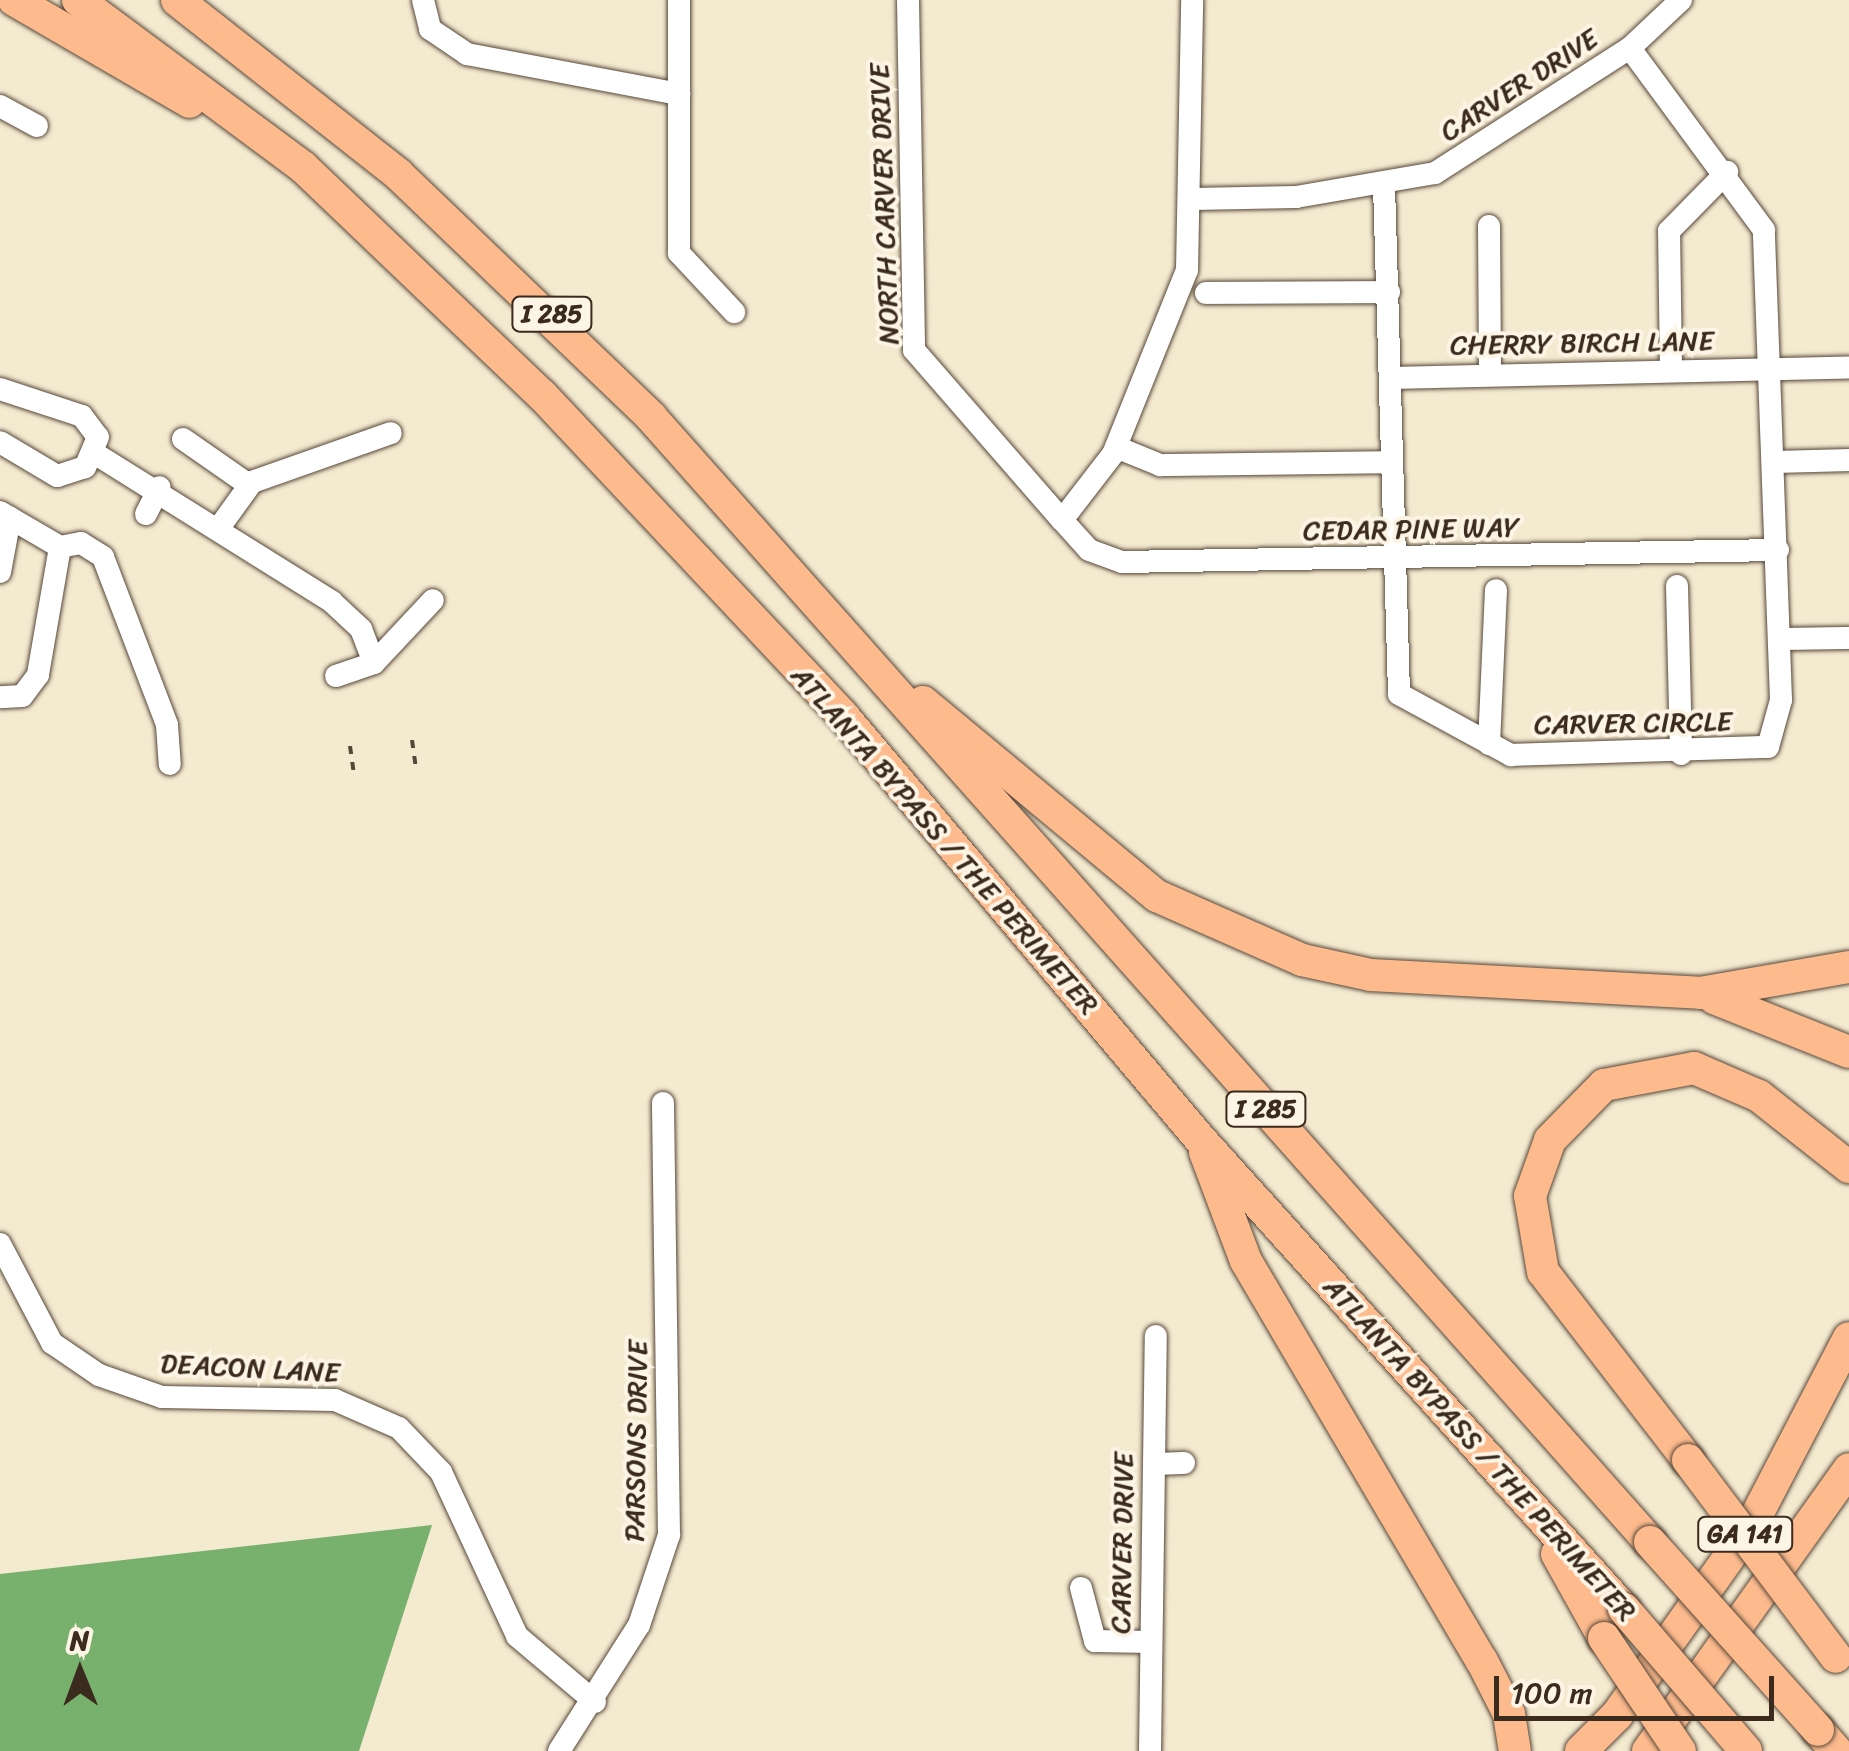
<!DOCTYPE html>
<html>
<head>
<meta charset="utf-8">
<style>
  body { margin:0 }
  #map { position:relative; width:1849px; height:1751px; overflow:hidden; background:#f4ead0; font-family:Sriracha,sans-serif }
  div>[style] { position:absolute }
  .forest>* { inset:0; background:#78b06e }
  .path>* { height:4px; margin-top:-2px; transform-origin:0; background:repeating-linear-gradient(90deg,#574739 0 8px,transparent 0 16px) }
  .roads { filter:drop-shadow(0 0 2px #574739) drop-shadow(0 0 2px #574739) }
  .minor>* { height:22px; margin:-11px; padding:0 11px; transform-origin:11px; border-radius:11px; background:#fff }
  .highway>* { height:32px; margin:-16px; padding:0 16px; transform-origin:16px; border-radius:16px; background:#fcba8d }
  .bridges { filter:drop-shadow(0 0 2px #574739) drop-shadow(0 0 2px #574739) }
  .highway-bridge>* { height:32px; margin:-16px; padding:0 16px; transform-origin:16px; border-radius:16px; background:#fcba8d }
  span { translate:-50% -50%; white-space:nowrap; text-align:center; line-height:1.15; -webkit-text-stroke:8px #fcf5e5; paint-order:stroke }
  .shield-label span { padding:2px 8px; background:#fcf5e5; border:2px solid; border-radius:8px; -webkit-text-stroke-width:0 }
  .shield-label { font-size:25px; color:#3b2a1e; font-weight:700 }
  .street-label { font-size:28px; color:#3b2a1e }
  .north { position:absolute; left:30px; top:1621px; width:100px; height:100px; -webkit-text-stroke:8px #fcf5e5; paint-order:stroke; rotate:359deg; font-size:28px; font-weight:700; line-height:40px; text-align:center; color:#3b2a1e }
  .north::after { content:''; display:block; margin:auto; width:35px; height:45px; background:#3b2a1e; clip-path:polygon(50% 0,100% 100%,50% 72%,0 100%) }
  .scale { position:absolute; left:1494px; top:1676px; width:280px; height:45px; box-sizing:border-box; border:5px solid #3b2a1e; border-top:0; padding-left:12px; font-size:30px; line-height:35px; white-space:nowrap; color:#3b2a1e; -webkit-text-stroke:8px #fcf5e5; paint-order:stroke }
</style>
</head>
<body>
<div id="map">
  <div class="forest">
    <div style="clip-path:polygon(432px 1525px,359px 1751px,0 1751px,0 1574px)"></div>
  </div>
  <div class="path">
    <div style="left:412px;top:740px;width:28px;rotate:82deg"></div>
    <div style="left:350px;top:746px;width:29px;rotate:82deg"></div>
  </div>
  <div class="roads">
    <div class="minor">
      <div style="left:423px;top:0;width:30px;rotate:76deg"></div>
      <div style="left:430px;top:29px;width:45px;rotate:34deg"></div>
      <div style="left:467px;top:54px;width:216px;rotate:10.7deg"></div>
      <div style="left:679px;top:0;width:253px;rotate:90deg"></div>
      <div style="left:679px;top:253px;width:81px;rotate:47deg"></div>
      <div style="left:908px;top:0;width:350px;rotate:89deg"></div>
      <div style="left:914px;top:350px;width:225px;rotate:49deg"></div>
      <div style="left:1062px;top:520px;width:83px;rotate:-52.3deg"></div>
      <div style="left:1113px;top:454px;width:198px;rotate:-68.1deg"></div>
      <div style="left:1187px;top:270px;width:270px;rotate:-88.9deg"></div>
      <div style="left:0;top:106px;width:42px;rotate:28.4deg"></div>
      <div style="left:1384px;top:185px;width:509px;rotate:88.31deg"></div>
      <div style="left:1399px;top:694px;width:128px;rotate:28.6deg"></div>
      <div style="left:1511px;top:755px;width:257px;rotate:-1.8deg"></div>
      <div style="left:1768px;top:747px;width:49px;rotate:-74.5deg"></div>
      <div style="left:1781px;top:700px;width:470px;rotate:-92.1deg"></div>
      <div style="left:1764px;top:230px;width:226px;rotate:-126.4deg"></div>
      <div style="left:1193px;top:199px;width:103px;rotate:-1.1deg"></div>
      <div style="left:1296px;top:197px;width:141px;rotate:-9.8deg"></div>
      <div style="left:1435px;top:173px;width:232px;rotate:-32.7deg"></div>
      <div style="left:1630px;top:48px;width:70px;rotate:-43.3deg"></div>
      <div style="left:1489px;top:226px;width:149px;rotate:89.6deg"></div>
      <div style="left:1206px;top:293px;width:183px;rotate:-0.3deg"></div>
      <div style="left:1671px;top:371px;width:140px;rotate:-90.8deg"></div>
      <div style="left:1669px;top:231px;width:83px;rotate:-45.5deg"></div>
      <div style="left:1391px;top:378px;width:458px;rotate:-1.3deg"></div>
      <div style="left:0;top:389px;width:86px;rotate:18.2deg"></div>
      <div style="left:82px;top:416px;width:26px;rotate:53deg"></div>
      <div style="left:98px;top:437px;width:33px;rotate:113deg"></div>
      <div style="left:85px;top:467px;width:29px;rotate:162deg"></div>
      <div style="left:57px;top:476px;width:66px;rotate:-149.2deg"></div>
      <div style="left:183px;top:439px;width:80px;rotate:34.9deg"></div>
      <div style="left:1116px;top:447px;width:48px;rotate:22.2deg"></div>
      <div style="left:1160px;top:465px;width:232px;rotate:-0.7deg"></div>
      <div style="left:94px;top:453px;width:281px;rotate:32deg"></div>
      <div style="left:332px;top:602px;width:40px;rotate:43deg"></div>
      <div style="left:361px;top:629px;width:36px;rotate:69deg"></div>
      <div style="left:1777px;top:462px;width:72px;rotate:-1.6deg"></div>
      <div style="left:0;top:512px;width:69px;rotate:30.3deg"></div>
      <div style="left:60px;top:547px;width:130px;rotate:99.8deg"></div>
      <div style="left:38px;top:675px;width:26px;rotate:127deg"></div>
      <div style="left:22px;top:696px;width:22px;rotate:177deg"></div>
      <div style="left:146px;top:514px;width:30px;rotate:-63deg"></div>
      <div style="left:1062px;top:520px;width:40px;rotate:48deg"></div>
      <div style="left:1089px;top:550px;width:35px;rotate:20deg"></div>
      <div style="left:1122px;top:562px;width:656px;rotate:-1.05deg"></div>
      <div style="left:221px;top:525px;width:53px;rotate:-54.2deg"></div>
      <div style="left:252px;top:482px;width:147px;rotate:-19.4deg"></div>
      <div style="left:60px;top:547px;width:21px;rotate:-11deg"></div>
      <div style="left:81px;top:543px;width:26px;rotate:32deg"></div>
      <div style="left:103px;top:557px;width:180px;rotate:69.1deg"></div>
      <div style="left:167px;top:725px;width:39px;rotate:86deg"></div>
      <div style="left:0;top:572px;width:55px;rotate:-79.5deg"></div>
      <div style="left:1677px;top:586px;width:168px;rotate:88.6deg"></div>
      <div style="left:1779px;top:639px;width:70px;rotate:-0.8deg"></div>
      <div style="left:336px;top:676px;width:40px;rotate:-18.9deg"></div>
      <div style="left:374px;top:663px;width:86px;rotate:-46.9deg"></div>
      <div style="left:1489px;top:744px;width:154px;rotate:-87.4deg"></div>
      <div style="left:0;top:1244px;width:112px;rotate:62.3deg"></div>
      <div style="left:52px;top:1343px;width:57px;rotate:34.2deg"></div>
      <div style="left:99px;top:1375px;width:67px;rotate:19.2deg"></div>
      <div style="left:162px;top:1397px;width:173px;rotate:1deg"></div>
      <div style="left:335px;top:1400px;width:70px;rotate:23.6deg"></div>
      <div style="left:399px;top:1428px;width:61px;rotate:46.3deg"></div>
      <div style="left:441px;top:1472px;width:181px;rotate:65.1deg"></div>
      <div style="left:517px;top:1636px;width:102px;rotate:40.2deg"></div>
      <div style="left:1154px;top:1464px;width:30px;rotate:-2deg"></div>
      <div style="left:1081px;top:1588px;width:55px;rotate:75.2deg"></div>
      <div style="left:1095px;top:1641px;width:55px;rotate:1deg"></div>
      <div style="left:559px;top:1751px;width:149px;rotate:-57.6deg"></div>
      <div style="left:639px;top:1625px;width:95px;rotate:-71.6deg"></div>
      <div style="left:669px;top:1535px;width:432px;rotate:-90.8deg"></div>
      <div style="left:1150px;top:1751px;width:415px;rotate:-89.2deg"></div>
    </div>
    <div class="highway">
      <div style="left:14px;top:0;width:203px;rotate:30.1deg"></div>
      <div style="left:78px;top:0;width:280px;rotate:36.6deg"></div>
      <div style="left:303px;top:167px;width:330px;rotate:43.7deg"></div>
      <div style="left:542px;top:395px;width:441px;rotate:46.8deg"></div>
      <div style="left:844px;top:717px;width:552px;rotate:49.85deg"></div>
      <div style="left:1200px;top:1139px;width:633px;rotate:47.95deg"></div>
      <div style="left:177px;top:0;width:281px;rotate:38.2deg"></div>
      <div style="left:398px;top:174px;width:351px;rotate:43.8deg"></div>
      <div style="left:651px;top:417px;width:1505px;rotate:48.39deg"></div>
      <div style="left:923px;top:702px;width:304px;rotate:39.7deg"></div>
      <div style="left:1157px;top:896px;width:158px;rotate:23.8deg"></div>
      <div style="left:1302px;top:960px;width:71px;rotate:12.3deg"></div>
      <div style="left:1371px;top:975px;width:329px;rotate:3.1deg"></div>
      <div style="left:1700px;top:993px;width:151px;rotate:-9.9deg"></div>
      <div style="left:1714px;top:998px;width:145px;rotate:21.8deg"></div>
      <div style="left:1205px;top:1152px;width:116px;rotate:69.4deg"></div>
      <div style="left:1246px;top:1261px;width:464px;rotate:59.5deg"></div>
      <div style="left:1482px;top:1661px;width:59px;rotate:63deg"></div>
      <div style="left:1509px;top:1714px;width:37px;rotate:81deg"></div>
      <div style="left:1688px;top:1460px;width:237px;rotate:-127.6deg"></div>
      <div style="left:1543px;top:1272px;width:77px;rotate:-99.7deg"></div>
      <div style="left:1530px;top:1196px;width:59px;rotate:-70.3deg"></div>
      <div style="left:1550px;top:1140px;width:77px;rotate:-45.5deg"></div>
      <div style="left:1604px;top:1085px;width:92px;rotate:-10.7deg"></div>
      <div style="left:1694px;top:1068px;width:71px;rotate:23.3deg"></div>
      <div style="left:1759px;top:1096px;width:115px;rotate:38.3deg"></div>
      <div style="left:1557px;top:1554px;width:96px;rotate:60.8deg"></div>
      <div style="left:1818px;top:1730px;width:28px;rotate:49deg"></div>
      <div style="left:1581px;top:1751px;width:51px;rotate:-45deg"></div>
      <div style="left:1617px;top:1715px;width:229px;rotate:-54.6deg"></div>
      <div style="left:1750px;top:1528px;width:214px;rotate:-62.5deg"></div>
      <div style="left:1648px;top:1751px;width:346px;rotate:-54.5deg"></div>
    </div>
  </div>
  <div class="bridges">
    <div class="highway-bridge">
      <div style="left:1688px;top:1460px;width:246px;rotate:53.1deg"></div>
      <div style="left:1650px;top:1542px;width:252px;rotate:48.2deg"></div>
      <div style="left:1624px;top:1609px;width:187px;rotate:49.3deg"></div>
      <div style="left:1604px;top:1638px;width:136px;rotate:56.1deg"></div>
    </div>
  </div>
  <div class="shield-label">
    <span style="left:552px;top:314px">I 285</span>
    <span style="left:1266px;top:1109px">I 285</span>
    <span style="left:1745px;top:1534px">GA 141</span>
  </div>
  <div class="street-label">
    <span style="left:1519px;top:85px;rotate:-33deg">CARVER DRIVE</span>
    <span style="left:884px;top:204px;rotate:-92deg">NORTH CARVER DRIVE</span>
    <span style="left:1582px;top:343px;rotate:-1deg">CHERRY BIRCH LANE</span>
    <span style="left:1411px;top:529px;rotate:-1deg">CEDAR PINE WAY</span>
    <span style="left:1633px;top:723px;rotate:-1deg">CARVER CIRCLE</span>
    <span style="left:945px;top:840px;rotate:49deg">ATLANTA BYPASS / THE PERIMETER</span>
    <span style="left:250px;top:1368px;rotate:3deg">DEACON LANE</span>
    <span style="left:636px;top:1441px;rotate:-89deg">PARSONS DRIVE</span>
    <span style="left:1480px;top:1449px;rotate:48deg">ATLANTA BYPASS / THE PERIMETER</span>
    <span style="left:1122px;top:1543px;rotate:-89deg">CARVER DRIVE</span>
  </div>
  <div class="north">N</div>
  <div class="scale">100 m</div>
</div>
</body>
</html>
